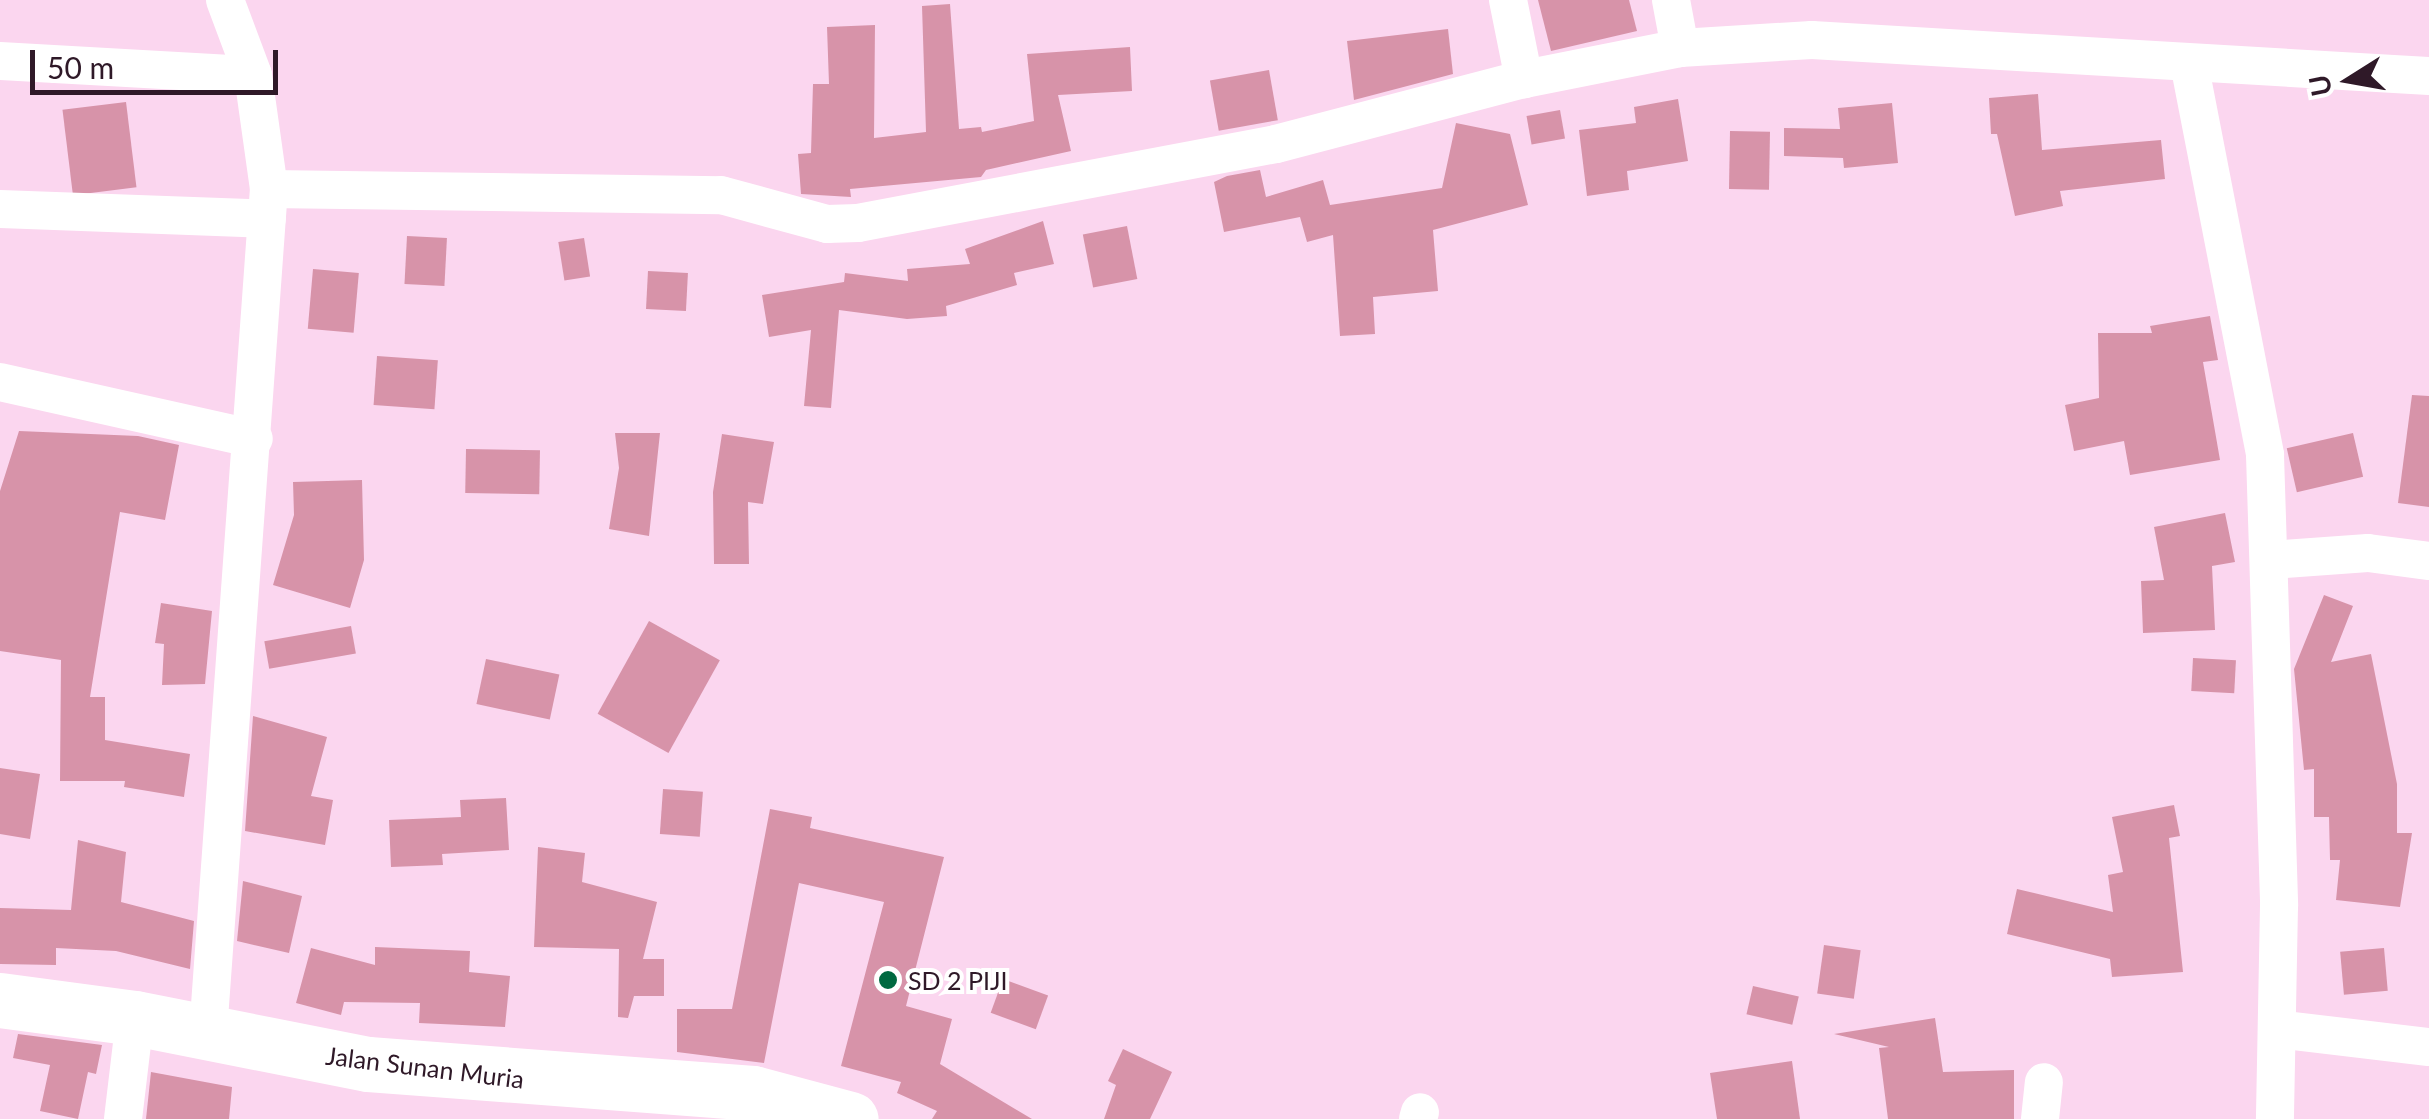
<!DOCTYPE html>
<html>
<head>
<meta charset="utf-8">
<style>
  body { margin:0 }
  #map { position:relative; width:2429px; height:1119px; overflow:hidden; background:#fbd6ef; font-family:Lato,sans-serif }
  div>[style] { position:absolute }
  .building>* { inset:0; background:#d793a9; transform-origin:0 0 }
  .minor>* { height:38px; margin:-19px; padding:0 19px; transform-origin:19px; border-radius:19px; background:#fff }
  .primary>* { height:55px; margin:-27.5px; padding:0 27.5px; transform-origin:27.5px; border-radius:27.5px; background:#fff }
  .dots>* { width:28px; height:28px; translate:-50% -50%; box-sizing:border-box; border:5px solid #fff; border-radius:50% }
  span { translate:-50% -50%; white-space:nowrap; text-align:center; line-height:1.15; -webkit-text-stroke:8px #fff; paint-order:stroke }
  .poi-label { font-size:25px; color:#2f1928 }
  .left { translate:0 -50%; text-align:left }
  .street-label { font-size:25px; color:#2f1928 }
  .north { position:absolute; left:2299px; top:30px; width:100px; height:100px; -webkit-text-stroke:8px #fff; paint-order:stroke; rotate:259deg; font-size:28px; font-weight:700; line-height:40px; text-align:center; color:#2f1928 }
  .north::after { content:''; display:block; margin:auto; width:35px; height:45px; background:#2f1928; clip-path:polygon(50% 0,100% 100%,50% 72%,0 100%) }
  .scale { position:absolute; left:30px; top:50px; width:248px; height:45px; box-sizing:border-box; border:5px solid #2f1928; border-top:0; padding-left:12px; font-size:30px; line-height:35px; white-space:nowrap; color:#2f1928; -webkit-text-stroke:8px #fff; paint-order:stroke }
</style>
</head>
<body>
<div id="map">
  <div class="building">
    <div style="clip-path:polygon(1538px 0,1629px 0,1637px 31px,1551px 51px)"></div>
    <div style="clip-path:polygon(950px 4px,959px 129px,981px 127px,982px 132px,1034px 121px,1027px 54px,1130px 47px,1132px 91px,1058px 95px,1071px 151px,986px 170px,981px 177px,850px 189px,851px 197px,801px 194px,798px 154px,811px 153px,813px 84px,829px 84px,827px 27px,875px 25px,874px 138px,926px 132px,922px 6px)"></div>
    <div style="clip-path:polygon(1448px 29px,1453px 74px,1354px 100px,1347px 41px)"></div>
    <div style="left:1269px;top:70px;width:51px;height:60px;rotate:80deg"></div>
    <div style="clip-path:polygon(2038px 94px,2042px 150px,2161px 140px,2165px 179px,2060px 191px,2063px 206px,2015px 216px,1997px 134px,1991px 134px,1989px 98px)"></div>
    <div style="clip-path:polygon(1678px 99px,1688px 161px,1627px 171px,1629px 190px,1587px 196px,1579px 130px,1636px 123px,1634px 107px)"></div>
    <div style="left:126px;top:102px;width:86px;height:64px;rotate:83deg"></div>
    <div style="clip-path:polygon(1892px 103px,1898px 163px,1844px 168px,1843px 158px,1784px 156px,1784px 128px,1840px 129px,1838px 108px)"></div>
    <div style="left:1560px;top:110px;width:29px;height:34px;rotate:80deg"></div>
    <div style="clip-path:polygon(1456px 123px,1510px 134px,1528px 205px,1433px 230px,1438px 291px,1373px 297px,1375px 334px,1340px 336px,1333px 235px,1307px 242px,1300px 217px,1224px 232px,1214px 182px,1227px 176px,1260px 170px,1266px 197px,1323px 180px,1330px 205px,1442px 188px)"></div>
    <div style="left:1730px;top:131px;width:40px;height:58px;rotate:1deg"></div>
    <div style="clip-path:polygon(1043px 221px,1054px 264px,1014px 273px,1017px 285px,946px 306px,947px 316px,907px 319px,839px 310px,831px 408px,804px 406px,811px 330px,769px 337px,762px 295px,844px 282px,845px 273px,908px 281px,907px 269px,970px 264px,965px 249px)"></div>
    <div style="left:1127px;top:226px;width:54px;height:45px;rotate:79deg"></div>
    <div style="left:407px;top:236px;width:40px;height:48px;rotate:3deg"></div>
    <div style="left:584px;top:238px;width:39px;height:26px;rotate:81deg"></div>
    <div style="left:313px;top:269px;width:46px;height:60px;rotate:5deg"></div>
    <div style="left:648px;top:271px;width:40px;height:38px;rotate:3deg"></div>
    <div style="clip-path:polygon(2210px 316px,2218px 360px,2203px 362px,2220px 460px,2130px 475px,2124px 441px,2074px 451px,2065px 405px,2099px 398px,2098px 333px,2152px 333px,2150px 326px)"></div>
    <div style="left:377px;top:356px;width:61px;height:49px;rotate:4deg"></div>
    <div style="clip-path:polygon(2412px 395px,2429px 396px,2429px 507px,2398px 503px)"></div>
    <div style="clip-path:polygon(19px 431px,138px 436px,179px 445px,165px 520px,120px 512px,90px 697px,105px 697px,105px 740px,190px 754px,184px 797px,124px 787px,125px 781px,60px 781px,61px 660px,0 651px,0 491px)"></div>
    <div style="clip-path:polygon(615px 433px,660px 433px,649px 536px,609px 529px,619px 468px)"></div>
    <div style="left:2353px;top:433px;width:45px;height:68px;rotate:77deg"></div>
    <div style="clip-path:polygon(722px 434px,774px 442px,763px 504px,748px 502px,749px 564px,714px 564px,713px 492px)"></div>
    <div style="left:466px;top:449px;width:74px;height:44px;rotate:1deg"></div>
    <div style="clip-path:polygon(362px 480px,364px 560px,350px 608px,273px 585px,294px 515px,293px 482px)"></div>
    <div style="clip-path:polygon(2225px 513px,2235px 562px,2212px 566px,2215px 630px,2143px 633px,2141px 581px,2164px 580px,2154px 527px)"></div>
    <div style="clip-path:polygon(2324px 595px,2353px 606px,2331px 662px,2371px 654px,2397px 784px,2397px 833px,2412px 833px,2400px 907px,2336px 900px,2340px 860px,2330px 860px,2329px 817px,2314px 817px,2314px 769px,2304px 770px,2294px 669px)"></div>
    <div style="clip-path:polygon(161px 603px,212px 611px,205px 684px,162px 685px,164px 644px,155px 643px)"></div>
    <div style="left:649px;top:621px;width:81px;height:106px;rotate:29deg"></div>
    <div style="left:351px;top:626px;width:28px;height:88px;rotate:80deg"></div>
    <div style="left:2193px;top:658px;width:43px;height:33px;rotate:3deg"></div>
    <div style="left:486px;top:659px;width:75px;height:46px;rotate:12deg"></div>
    <div style="clip-path:polygon(253px 716px,327px 737px,311px 796px,333px 800px,325px 845px,245px 831px)"></div>
    <div style="clip-path:polygon(0 768px,40px 774px,30px 839px,0 834px)"></div>
    <div style="left:663px;top:789px;width:40px;height:45px;rotate:4deg"></div>
    <div style="clip-path:polygon(506px 798px,509px 850px,442px 854px,443px 865px,391px 867px,389px 820px,461px 817px,460px 800px)"></div>
    <div style="clip-path:polygon(2174px 805px,2180px 836px,2169px 838px,2183px 972px,2112px 977px,2110px 959px,2007px 934px,2017px 889px,2113px 912px,2108px 875px,2123px 872px,2112px 817px)"></div>
    <div style="clip-path:polygon(770px 809px,812px 817px,810px 828px,944px 857px,906px 1006px,952px 1019px,940px 1064px,1032px 1119px,932px 1119px,937px 1111px,897px 1093px,901px 1082px,841px 1066px,884px 902px,799px 883px,764px 1063px,677px 1052px,677px 1009px,732px 1009px)"></div>
    <div style="clip-path:polygon(78px 840px,126px 852px,121px 902px,194px 921px,190px 969px,116px 951px,56px 948px,56px 965px,0 964px,0 908px,71px 910px)"></div>
    <div style="clip-path:polygon(538px 847px,585px 853px,582px 882px,657px 902px,643px 959px,664px 959px,664px 996px,634px 996px,628px 1018px,618px 1017px,619px 949px,534px 947px)"></div>
    <div style="clip-path:polygon(243px 881px,302px 896px,289px 953px,237px 941px)"></div>
    <div style="left:1824px;top:945px;width:37px;height:49px;rotate:8deg"></div>
    <div style="clip-path:polygon(375px 947px,470px 951px,469px 972px,510px 976px,505px 1027px,419px 1023px,420px 1003px,344px 1002px,341px 1015px,296px 1003px,311px 948px,375px 965px)"></div>
    <div style="left:2384px;top:948px;width:43px;height:44px;rotate:85deg"></div>
    <div style="left:1003px;top:979px;width:48px;height:36px;rotate:20deg"></div>
    <div style="left:1753px;top:986px;width:47px;height:29px;rotate:13deg"></div>
    <div style="clip-path:polygon(1935px 1018px,1943px 1072px,2014px 1070px,2014px 1119px,1888px 1119px,1879px 1048px,1889px 1047px,1834px 1034px)"></div>
    <div style="clip-path:polygon(18px 1034px,102px 1045px,96px 1074px,88px 1072px,78px 1119px,40px 1111px,50px 1065px,13px 1058px)"></div>
    <div style="clip-path:polygon(1123px 1049px,1172px 1072px,1150px 1119px,1104px 1119px,1116px 1085px,1108px 1081px)"></div>
    <div style="clip-path:polygon(1792px 1061px,1800px 1119px,1717px 1119px,1710px 1073px)"></div>
    <div style="clip-path:polygon(151px 1072px,232px 1087px,229px 1119px,146px 1119px)"></div>
  </div>
  <div class="minor">
    <div style="left:1508px;top:0;width:81px;rotate:78.6deg"></div>
    <div style="left:1671px;top:0;width:49px;rotate:79.4deg"></div>
    <div style="left:0;top:61px;width:253px;rotate:3.2deg"></div>
    <div style="left:2189px;top:63px;width:399px;rotate:79deg"></div>
    <div style="left:2265px;top:455px;width:451px;rotate:88.2deg"></div>
    <div style="left:2279px;top:906px;width:213px;rotate:91.1deg"></div>
    <div style="left:269px;top:189px;width:452px;rotate:0.8deg"></div>
    <div style="left:721px;top:195px;width:110px;rotate:15.3deg"></div>
    <div style="left:827px;top:224px;width:31px;rotate:-2deg"></div>
    <div style="left:858px;top:223px;width:425px;rotate:-10.7deg"></div>
    <div style="left:1276px;top:144px;width:256px;rotate:-14.7deg"></div>
    <div style="left:1524px;top:79px;width:159px;rotate:-11.2deg"></div>
    <div style="left:1680px;top:48px;width:132px;rotate:-3.5deg"></div>
    <div style="left:1812px;top:40px;width:618px;rotate:3.34deg"></div>
    <div style="left:0;top:209px;width:267px;rotate:2.1deg"></div>
    <div style="left:0;top:382px;width:260px;rotate:12.6deg"></div>
    <div style="left:2270px;top:560px;width:98px;rotate:-4.1deg"></div>
    <div style="left:2368px;top:553px;width:62px;rotate:7.5deg"></div>
    <div style="left:2277px;top:1029px;width:153px;rotate:6.8deg"></div>
    <div style="left:208px;top:1033px;width:846px;rotate:-85.87deg"></div>
    <div style="left:269px;top:189px;width:115px;rotate:-98deg"></div>
    <div style="left:253px;top:75px;width:80px;rotate:-110.5deg"></div>
    <div style="left:123px;top:1119px;width:102px;rotate:-83.2deg"></div>
    <div style="left:1418px;top:1119px;width:7px;rotate:-74deg"></div>
    <div style="left:2040px;top:1119px;width:37px;rotate:-84deg"></div>
  </div>
  <div class="primary">
    <div style="left:0;top:1000px;width:136px;rotate:7.6deg"></div>
    <div style="left:135px;top:1018px;width:237px;rotate:11.2deg"></div>
    <div style="left:368px;top:1064px;width:386px;rotate:4.3deg"></div>
    <div style="left:753px;top:1093px;width:101px;rotate:14.9deg"></div>
  </div>
  <div class="dots">
    <div style="left:888px;top:980px;background:#006940"></div>
  </div>
  <div class="poi-label">
    <span class="left" style="left:908px;top:980px">SD 2 PIJI</span>
  </div>
  <div class="street-label">
    <span style="left:425px;top:1067px;rotate:7deg">Jalan Sunan Muria</span>
  </div>
  <div class="north">U</div>
  <div class="scale">50 m</div>
</div>
</body>
</html>
